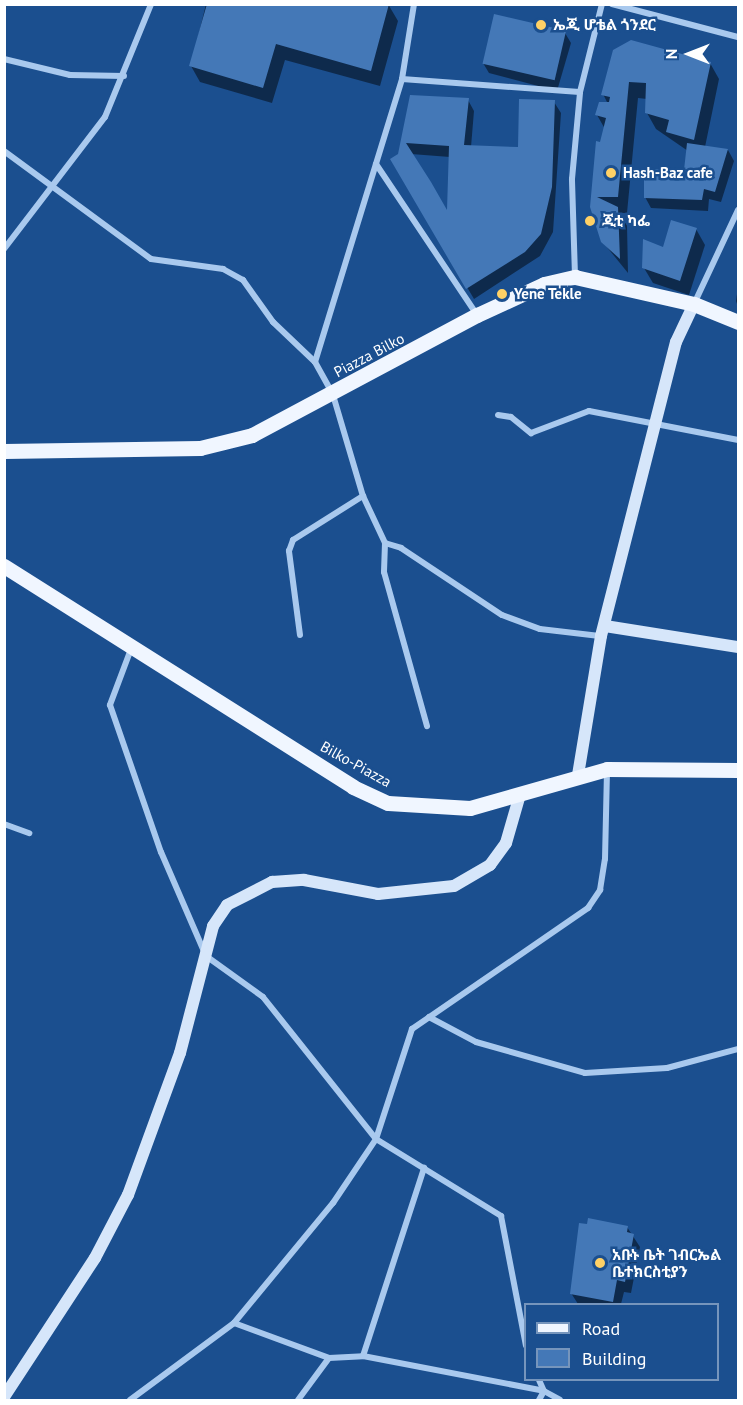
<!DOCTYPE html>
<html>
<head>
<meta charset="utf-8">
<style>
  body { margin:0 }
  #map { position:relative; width:743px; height:1405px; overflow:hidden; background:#1b4f8f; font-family:"PT Sans","Noto Sans Ethiopic",sans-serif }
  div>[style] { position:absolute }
  .shadow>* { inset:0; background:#0007 }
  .building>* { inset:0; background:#4478b7; transform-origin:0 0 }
  .street>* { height:6px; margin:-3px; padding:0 3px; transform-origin:3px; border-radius:3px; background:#a9c9ee }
  .secondary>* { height:12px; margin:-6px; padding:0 6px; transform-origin:6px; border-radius:6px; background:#d6e6fa }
  .primary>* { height:15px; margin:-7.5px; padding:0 7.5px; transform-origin:7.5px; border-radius:7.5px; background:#f0f6ff }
  .dots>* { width:16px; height:16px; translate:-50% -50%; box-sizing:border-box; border:3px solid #1b4f8f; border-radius:50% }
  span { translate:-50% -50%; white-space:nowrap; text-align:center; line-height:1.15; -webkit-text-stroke:5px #1b4f8f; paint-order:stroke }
  .poi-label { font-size:15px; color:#fff; font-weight:700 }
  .left { translate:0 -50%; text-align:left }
  .street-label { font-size:15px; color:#fff }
  .frame { position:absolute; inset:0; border:6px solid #fff; pointer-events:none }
  .legend { position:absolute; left:524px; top:1303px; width:195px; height:78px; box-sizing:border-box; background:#1b4f8f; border:2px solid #7695bc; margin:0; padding:8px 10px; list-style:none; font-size:18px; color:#fff }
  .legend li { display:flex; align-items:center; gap:12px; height:30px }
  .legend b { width:30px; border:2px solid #7695bc }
  .north { position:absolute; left:659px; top:24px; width:60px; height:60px; -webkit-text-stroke:4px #1b4f8f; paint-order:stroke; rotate:270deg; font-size:16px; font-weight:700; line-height:24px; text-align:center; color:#fff }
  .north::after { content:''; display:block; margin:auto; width:21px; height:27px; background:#fff; clip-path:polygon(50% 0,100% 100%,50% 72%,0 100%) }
</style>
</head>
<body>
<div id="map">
  <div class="shadow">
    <div style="clip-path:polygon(206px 4px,388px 4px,398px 21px,380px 86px,285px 60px,272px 103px,200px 82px,191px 66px)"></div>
    <div style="clip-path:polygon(565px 33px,571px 43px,557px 91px,489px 73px,483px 63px)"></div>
    <div style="clip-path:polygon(615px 51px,710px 63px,719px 79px,705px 147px,728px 150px,734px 161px,721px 202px,709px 199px,708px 211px,651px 208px,645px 197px,685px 172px,688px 151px,656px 129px,647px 113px,647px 99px,638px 98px,627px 213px,620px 213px,627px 225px,628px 273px,602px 241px,591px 206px,605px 129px,597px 115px,608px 104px,603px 94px)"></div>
    <div style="clip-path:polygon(evenodd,411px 96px,468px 100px,474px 111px,471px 147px,519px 149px,554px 102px,561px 113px,553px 232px,540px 256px,474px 299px,392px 159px,399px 155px,411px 96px,411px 154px,450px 157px,448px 215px,411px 154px)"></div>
    <div style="clip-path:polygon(696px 229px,705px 245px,689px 295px,653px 283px,644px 268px)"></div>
    <div style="clip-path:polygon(738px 287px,738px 307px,736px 301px)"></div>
    <div style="clip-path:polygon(627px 1227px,640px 1247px,631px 1293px,624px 1292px,621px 1304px,578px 1304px,571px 1293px)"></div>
  </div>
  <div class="building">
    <div style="clip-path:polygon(207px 4px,389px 4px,371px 71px,276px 44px,263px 88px,189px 66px)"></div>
    <div style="left:494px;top:14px;width:74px;height:51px;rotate:13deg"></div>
    <div style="clip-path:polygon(631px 40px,711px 62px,694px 140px,666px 132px,669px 120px,645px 113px,646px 83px,629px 82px,618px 197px,597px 197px,618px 207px,620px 259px,601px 242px,590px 207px,596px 141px,600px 142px,606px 118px,595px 115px,599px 102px,609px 102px,610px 97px,601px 95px,613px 50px)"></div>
    <div style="clip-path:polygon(evenodd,410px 95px,469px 98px,464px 145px,518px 147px,519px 99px,555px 100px,552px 187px,541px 234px,525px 252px,466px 289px,390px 159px,398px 154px,410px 95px,406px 143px,449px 146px,447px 210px,431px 182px,406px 143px)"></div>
    <div style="clip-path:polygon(687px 143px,728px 149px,715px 192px,704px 189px,702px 200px,644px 198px,644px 169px,684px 170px)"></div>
    <div style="clip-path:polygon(671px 220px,697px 228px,680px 281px,642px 268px,643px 239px,663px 247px)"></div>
    <div style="clip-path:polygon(588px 1218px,628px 1226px,627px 1232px,634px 1234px,625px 1282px,617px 1280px,613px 1302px,570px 1294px,579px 1223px,587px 1224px)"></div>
  </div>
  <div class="street">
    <div style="left:612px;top:4px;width:130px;rotate:14.7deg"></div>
    <div style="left:4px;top:59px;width:68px;rotate:13.6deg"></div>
    <div style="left:70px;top:75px;width:54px;rotate:1.1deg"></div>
    <div style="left:402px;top:79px;width:178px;rotate:4.2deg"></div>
    <div style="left:4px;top:151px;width:182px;rotate:36.3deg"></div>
    <div style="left:151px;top:259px;width:73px;rotate:7.9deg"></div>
    <div style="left:223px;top:269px;width:23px;rotate:29deg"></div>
    <div style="left:243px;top:280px;width:52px;rotate:54.5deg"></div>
    <div style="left:273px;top:322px;width:58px;rotate:43.6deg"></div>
    <div style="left:315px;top:362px;width:38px;rotate:61deg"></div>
    <div style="left:333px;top:395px;width:105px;rotate:73.5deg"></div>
    <div style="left:363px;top:496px;width:52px;rotate:64.9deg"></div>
    <div style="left:385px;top:543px;width:29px;rotate:92deg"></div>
    <div style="left:384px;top:572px;width:160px;rotate:74.4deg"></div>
    <div style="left:376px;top:164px;width:182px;rotate:56.2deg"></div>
    <div style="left:4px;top:249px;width:166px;rotate:-52.6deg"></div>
    <div style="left:105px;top:117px;width:122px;rotate:-67.8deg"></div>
    <div style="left:575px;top:276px;width:97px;rotate:-91.8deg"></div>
    <div style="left:572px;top:179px;width:87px;rotate:-84.7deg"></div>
    <div style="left:580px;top:92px;width:91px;rotate:-76deg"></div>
    <div style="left:694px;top:304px;width:104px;rotate:-64.9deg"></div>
    <div style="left:315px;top:362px;width:296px;rotate:-72.9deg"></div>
    <div style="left:402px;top:79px;width:76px;rotate:-80.9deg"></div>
    <div style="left:498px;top:415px;width:13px;rotate:9deg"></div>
    <div style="left:511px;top:417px;width:26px;rotate:39deg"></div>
    <div style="left:531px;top:433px;width:62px;rotate:-20.8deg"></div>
    <div style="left:589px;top:411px;width:152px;rotate:11deg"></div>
    <div style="left:385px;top:543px;width:17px;rotate:17deg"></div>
    <div style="left:401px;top:548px;width:121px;rotate:33.6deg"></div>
    <div style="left:502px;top:615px;width:40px;rotate:20.2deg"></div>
    <div style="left:540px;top:629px;width:60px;rotate:6.7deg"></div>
    <div style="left:300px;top:635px;width:85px;rotate:-97.5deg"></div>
    <div style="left:289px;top:551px;width:12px;rotate:-70deg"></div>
    <div style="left:293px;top:540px;width:83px;rotate:-32.2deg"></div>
    <div style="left:131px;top:649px;width:60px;rotate:110.6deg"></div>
    <div style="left:110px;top:705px;width:156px;rotate:70.9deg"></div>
    <div style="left:161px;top:852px;width:113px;rotate:66.6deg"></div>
    <div style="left:206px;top:956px;width:70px;rotate:35.7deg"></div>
    <div style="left:263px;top:997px;width:181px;rotate:51.5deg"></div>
    <div style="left:376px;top:1139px;width:147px;rotate:31.6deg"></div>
    <div style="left:501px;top:1216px;width:132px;rotate:79.1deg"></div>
    <div style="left:4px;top:824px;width:27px;rotate:20deg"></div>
    <div style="left:429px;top:1017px;width:53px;rotate:28deg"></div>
    <div style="left:476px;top:1042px;width:113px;rotate:15.9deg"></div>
    <div style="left:585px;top:1073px;width:82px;rotate:-3.5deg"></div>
    <div style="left:667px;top:1068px;width:73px;rotate:-15deg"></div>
    <div style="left:234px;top:1323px;width:101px;rotate:20.2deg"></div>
    <div style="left:329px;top:1358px;width:34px;rotate:-3deg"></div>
    <div style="left:363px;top:1356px;width:184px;rotate:10.9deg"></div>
    <div style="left:544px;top:1391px;width:18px;rotate:29deg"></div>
    <div style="left:363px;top:1356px;width:198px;rotate:-72deg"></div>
    <div style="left:539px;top:1380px;width:12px;rotate:66deg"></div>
    <div style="left:130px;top:1400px;width:129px;rotate:-36.5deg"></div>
    <div style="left:234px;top:1323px;width:156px;rotate:-50.5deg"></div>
    <div style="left:333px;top:1203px;width:77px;rotate:-56.1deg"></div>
    <div style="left:376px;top:1139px;width:116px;rotate:-71.9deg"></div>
    <div style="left:412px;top:1029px;width:214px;rotate:-34.5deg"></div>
    <div style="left:588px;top:908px;width:22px;rotate:-56deg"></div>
    <div style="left:600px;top:890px;width:31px;rotate:-81deg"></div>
    <div style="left:605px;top:859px;width:90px;rotate:-88.7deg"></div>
    <div style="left:298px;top:1400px;width:52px;rotate:-53.6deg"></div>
    <div style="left:539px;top:1400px;width:10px;rotate:-61deg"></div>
  </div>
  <div class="secondary">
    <div style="left:605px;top:626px;width:135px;rotate:9deg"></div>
    <div style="left:578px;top:775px;width:141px;rotate:-80.6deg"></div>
    <div style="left:601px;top:636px;width:303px;rotate:-75.7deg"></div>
    <div style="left:676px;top:342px;width:42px;rotate:-64.7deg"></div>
    <div style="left:4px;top:1397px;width:166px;rotate:-56.8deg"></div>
    <div style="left:95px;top:1258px;width:71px;rotate:-62.4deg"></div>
    <div style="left:128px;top:1195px;width:151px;rotate:-69.9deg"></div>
    <div style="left:180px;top:1053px;width:131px;rotate:-75.4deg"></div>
    <div style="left:213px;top:926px;width:25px;rotate:-56deg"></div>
    <div style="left:227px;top:905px;width:51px;rotate:-27.1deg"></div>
    <div style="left:272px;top:882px;width:32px;rotate:-4deg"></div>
    <div style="left:304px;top:880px;width:75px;rotate:10.7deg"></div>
    <div style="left:378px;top:894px;width:76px;rotate:-6deg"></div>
    <div style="left:454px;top:886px;width:42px;rotate:-30.3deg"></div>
    <div style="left:490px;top:865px;width:27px;rotate:-54deg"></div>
    <div style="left:506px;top:843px;width:47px;rotate:-73.9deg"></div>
  </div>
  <div class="primary">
    <div style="left:4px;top:451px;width:196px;rotate:-0.9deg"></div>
    <div style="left:200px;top:448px;width:54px;rotate:-14deg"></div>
    <div style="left:252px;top:435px;width:255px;rotate:-28.1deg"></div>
    <div style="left:477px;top:315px;width:74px;rotate:-24.8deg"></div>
    <div style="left:544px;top:284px;width:32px;rotate:-13deg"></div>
    <div style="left:575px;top:277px;width:122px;rotate:12.8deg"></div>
    <div style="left:694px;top:304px;width:48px;rotate:22.2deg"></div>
    <div style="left:4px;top:566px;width:413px;rotate:32.3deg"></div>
    <div style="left:353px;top:787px;width:38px;rotate:25deg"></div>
    <div style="left:388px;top:803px;width:82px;rotate:3.5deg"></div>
    <div style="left:470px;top:808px;width:142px;rotate:-15.9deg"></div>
    <div style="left:607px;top:769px;width:131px;rotate:0.4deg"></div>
  </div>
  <div class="dots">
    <div style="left:541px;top:25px;background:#ffd166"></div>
    <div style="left:611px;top:173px;background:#ffd166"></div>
    <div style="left:590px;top:221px;background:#ffd166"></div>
    <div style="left:502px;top:294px;background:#ffd166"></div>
    <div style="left:600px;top:1263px;background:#ffd166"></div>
  </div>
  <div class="poi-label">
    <span class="left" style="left:553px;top:25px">ኤጂ ሆቴል ጎንደር</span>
    <span class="left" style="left:623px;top:173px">Hash-Baz cafe</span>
    <span class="left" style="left:602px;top:221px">ጂቲ ካፌ</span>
    <span class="left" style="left:514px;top:294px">Yene Tekle</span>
    <span class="left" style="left:612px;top:1263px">አቡኑ ቤት ገብርኤል<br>ቤተክርስቲያን</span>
  </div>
  <div class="street-label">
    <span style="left:369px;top:355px;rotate:-28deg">Piazza Bilko</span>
    <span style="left:356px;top:764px;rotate:29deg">Bilko-Piazza</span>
  </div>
  <div class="frame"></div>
  <ul class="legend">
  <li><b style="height:8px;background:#f0f6ff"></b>Road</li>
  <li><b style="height:16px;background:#4478b7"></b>Building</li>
  </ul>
  <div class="north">N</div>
</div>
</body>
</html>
